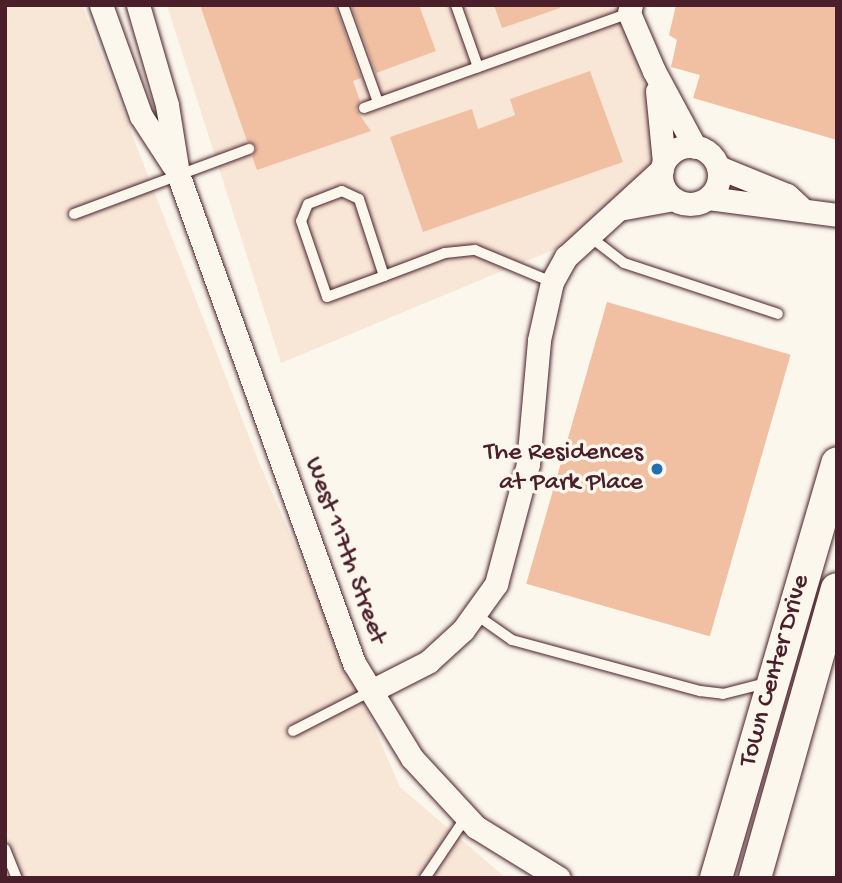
<!DOCTYPE html>
<html>
<head>
<meta charset="utf-8">
<style>
  body { margin:0 }
  #map { position:relative; width:842px; height:883px; overflow:hidden; background:#fbf7ec; font-family:"Gochi Hand",sans-serif }
  div>[style] { position:absolute }
  .built>* { inset:0; background:#f8e6d6 }
  .building>* { inset:0; background:#f1c0a2; transform-origin:0 0 }
  .roads { filter:drop-shadow(0 0 2px #4a1f2b) drop-shadow(0 0 2px #4a1f2b) }
  .lane>* { height:10px; margin:-5px; padding:0 5px; transform-origin:5px; border-radius:5px; background:#fbf7ec }
  .street>* { height:23px; margin:-11.5px; padding:0 11.5px; transform-origin:11.5px; border-radius:11.5px; background:#fbf7ec }
  .street>.ring { margin:-11.5px; padding:0; box-sizing:content-box; background:none; border:23px solid #fbf7ec; border-radius:50% }
  .secondary>* { height:32px; margin:-16px; padding:0 16px; transform-origin:16px; border-radius:16px; background:#fbf7ec }
  .dots>* { width:19px; height:19px; translate:-50% -50%; box-sizing:border-box; border:4px solid #fbf7ec; border-radius:50% }
  span { translate:-50% -50%; white-space:nowrap; text-align:center; line-height:1.15; -webkit-text-stroke:7px #fbf7ec; paint-order:stroke }
  .poi-label { font-size:26px; color:#4a1f2b }
  .right { translate:-100% -50%; text-align:right }
  .street-label { font-size:26px; color:#4a1f2b }
  .frame { position:absolute; inset:0; border:7px solid #4a1f2b; pointer-events:none }
</style>
</head>
<body>
<div id="map">
  <div class="built">
    <div style="clip-path:polygon(5px 5px,82px 5px,258px 460px,400px 787px,506px 878px,5px 878px)"></div>
    <div style="clip-path:polygon(167px 5px,617px 5px,683px 196px,281px 363px)"></div>
  </div>
  <div class="building">
    <div style="clip-path:polygon(200px 5px,335px 5px,361px 78px,353px 81px,360px 101px,356px 110px,371px 131px,257px 170px,252px 156px,257px 147px,247px 141px)"></div>
    <div style="clip-path:polygon(351px 5px,419px 5px,436px 51px,376px 73px)"></div>
    <div style="clip-path:polygon(494px 5px,559px 5px,560px 8px,502px 28px)"></div>
    <div style="clip-path:polygon(676px 5px,837px 5px,837px 140px,693px 98px,700px 75px,671px 67px,677px 40px,669px 35px)"></div>
    <div style="clip-path:polygon(590px 71px,623px 162px,423px 232px,390px 137px,472px 109px,478px 129px,515px 115px,510px 99px)"></div>
    <div style="left:607px;top:302px;width:191px;height:293px;rotate:16deg"></div>
  </div>
  <div class="roads">
    <div class="lane">
      <div style="left:343px;top:5px;width:103px;rotate:70.2deg"></div>
      <div style="left:456px;top:5px;width:66px;rotate:70.5deg"></div>
      <div style="left:364px;top:108px;width:282px;rotate:-19.7deg"></div>
      <div style="left:74px;top:214px;width:187px;rotate:-20.4deg"></div>
      <div style="left:589px;top:236px;width:44px;rotate:37.6deg"></div>
      <div style="left:624px;top:263px;width:162px;rotate:18.3deg"></div>
      <div style="left:384px;top:276px;width:81px;rotate:-108deg"></div>
      <div style="left:359px;top:199px;width:19px;rotate:-155deg"></div>
      <div style="left:342px;top:191px;width:36px;rotate:159deg"></div>
      <div style="left:308px;top:204px;width:18px;rotate:112deg"></div>
      <div style="left:301px;top:221px;width:80px;rotate:71.1deg"></div>
      <div style="left:327px;top:297px;width:61px;rotate:-20.2deg"></div>
      <div style="left:384px;top:276px;width:65px;rotate:-20.7deg"></div>
      <div style="left:445px;top:253px;width:30px;rotate:-6deg"></div>
      <div style="left:475px;top:250px;width:83px;rotate:22.6deg"></div>
      <div style="left:475px;top:614px;width:45px;rotate:35.1deg"></div>
      <div style="left:512px;top:640px;width:195px;rotate:15.2deg"></div>
      <div style="left:700px;top:691px;width:23px;rotate:7deg"></div>
      <div style="left:723px;top:694px;width:49px;rotate:-14.3deg"></div>
      <div style="left:293px;top:731px;width:88px;rotate:-27.1deg"></div>
      <div style="left:5px;top:849px;width:31px;rotate:68deg"></div>
      <div style="left:425px;top:878px;width:73px;rotate:-56.1deg"></div>
    </div>
    <div class="street">
      <div style="left:101px;top:5px;width:118px;rotate:70.2deg"></div>
      <div style="left:141px;top:116px;width:59px;rotate:56.9deg"></div>
      <div style="left:138px;top:5px;width:104px;rotate:73.8deg"></div>
      <div style="left:167px;top:105px;width:70px;rotate:80.9deg"></div>
      <div style="left:178px;top:174px;width:520px;rotate:70.21deg"></div>
      <div style="left:354px;top:663px;width:111px;rotate:58.6deg"></div>
      <div style="left:412px;top:758px;width:94px;rotate:47.2deg"></div>
      <div style="left:476px;top:827px;width:97px;rotate:31.6deg"></div>
      <div style="left:631px;top:5px;width:8px;rotate:104deg"></div>
      <div style="left:629px;top:13px;width:63px;rotate:66.7deg"></div>
      <div style="left:654px;top:71px;width:86px;rotate:61.7deg"></div>
      <div style="left:657px;top:91px;width:71px;rotate:84.4deg"></div>
      <div class="ring" style="left:661px;top:146px;width:35px;height:35px"></div>
      <div style="left:718px;top:167px;width:74px;rotate:22.1deg"></div>
      <div style="left:787px;top:195px;width:18px;rotate:43deg"></div>
      <div style="left:708px;top:198px;width:130px;rotate:7.5deg"></div>
      <div style="left:619px;top:209px;width:56px;rotate:-10.3deg"></div>
      <div style="left:371px;top:691px;width:64px;rotate:-27deg"></div>
      <div style="left:428px;top:662px;width:47px;rotate:-42.4deg"></div>
      <div style="left:463px;top:630px;width:57px;rotate:-54.3deg"></div>
      <div style="left:496px;top:584px;width:124px;rotate:-75.1deg"></div>
      <div style="left:528px;top:464px;width:124px;rotate:-84.9deg"></div>
      <div style="left:539px;top:340px;width:59px;rotate:-77.4deg"></div>
      <div style="left:552px;top:282px;width:29px;rotate:-61deg"></div>
      <div style="left:566px;top:257px;width:130px;rotate:-42.5deg"></div>
    </div>
    <div class="secondary">
      <div style="left:716px;top:878px;width:432px;rotate:-73.7deg"></div>
      <div style="left:755px;top:878px;width:300px;rotate:-74.2deg"></div>
    </div>
  </div>
  <div class="dots">
    <div style="left:657px;top:469px;background:#1f6fb2"></div>
  </div>
  <div class="poi-label">
    <span class="right" style="left:643px;top:469px">The Residences<br>at Park Place</span>
  </div>
  <div class="street-label">
    <span style="left:344px;top:551px;rotate:70deg">West 117th Street</span>
    <span style="left:776px;top:671px;rotate:-74deg">Town Center Drive</span>
  </div>
  <div class="frame"></div>
</div>
</body>
</html>
